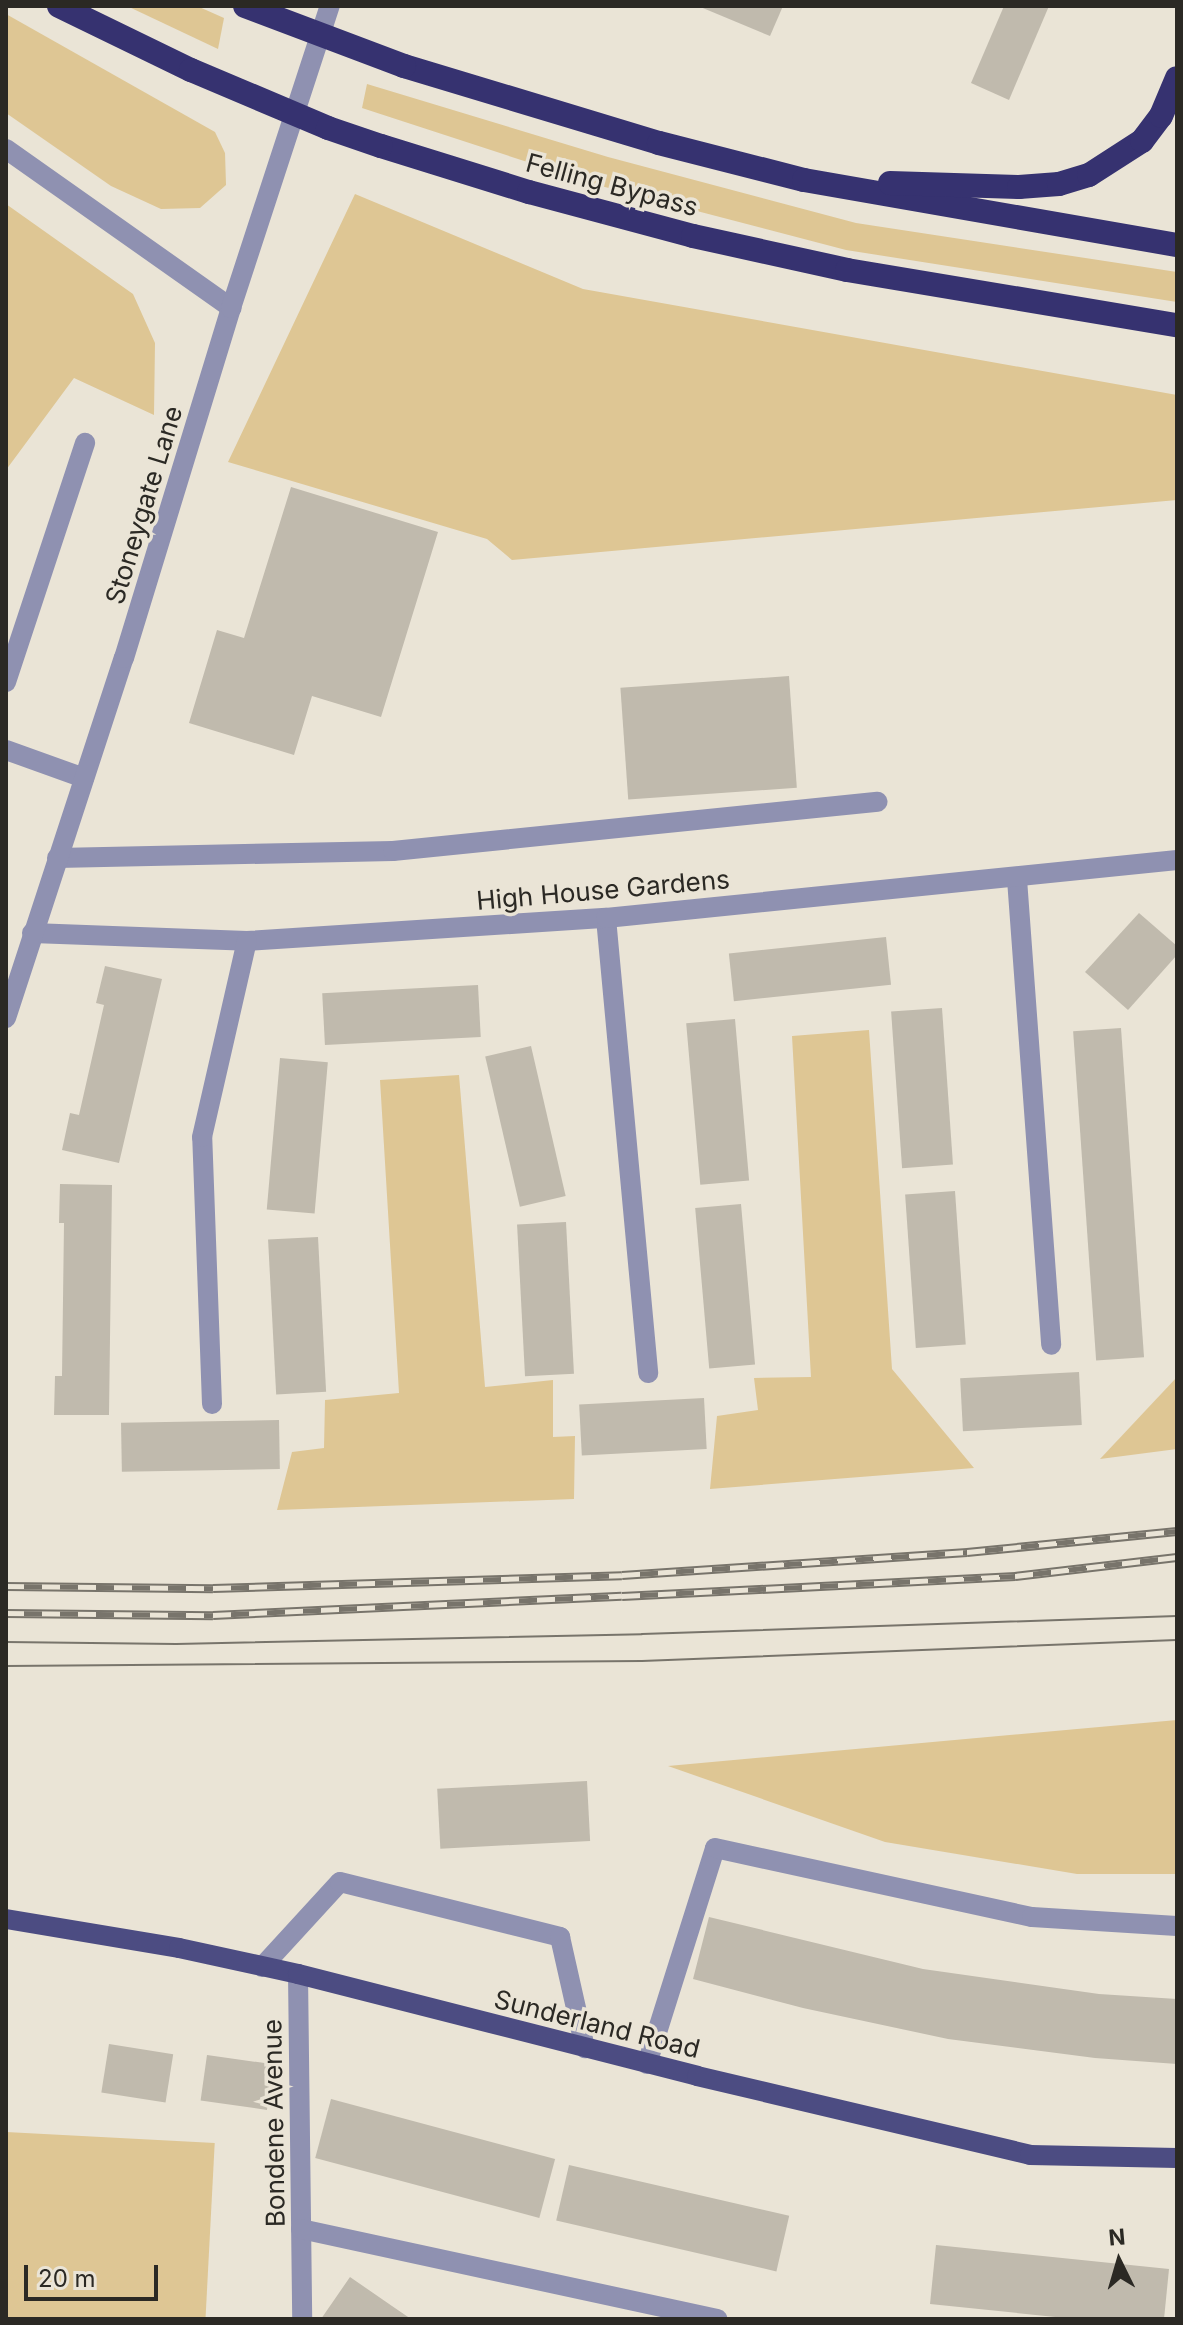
<!DOCTYPE html>
<html>
<head>
<meta charset="utf-8">
<style>
  body { margin:0 }
  #map { position:relative; width:1183px; height:2325px; overflow:hidden; background:#eae4d6; font-family:Inter,sans-serif }
  div>[style] { position:absolute }
  .green>* { inset:0; background:#dec694; transform-origin:0 0 }
  .building>* { inset:0; background:#c0baad; transform-origin:0 0 }
  .minor>* { height:20px; margin:-10px; padding:0 10px; transform-origin:10px; border-radius:10px; background:#8f91b1 }
  .major>* { height:20px; margin:-10px; padding:0 10px; transform-origin:10px; border-radius:10px; background:#4c4c82 }
  .highway>* { height:24px; margin:-12px; padding:0 12px; transform-origin:12px; border-radius:12px; background:#363270 }
  .tram>* { height:2px; margin:-1px; padding:0 1px; transform-origin:1px; border-radius:1px; background:#78746b }
  .rail>* { height:9px; margin-top:-4.5px; transform-origin:0; background:repeating-linear-gradient(90deg,#eae4d6 0 18px,#78746b 0 36px); box-sizing:border-box; border-block:2px solid #78746b }
  .highway-bridge>* { height:24px; margin:-12px; padding:0 12px; transform-origin:12px; border-radius:12px; background:#363270 }
  span { translate:-50% -50%; white-space:nowrap; text-align:center; line-height:1.15; -webkit-text-stroke:7px #eae4d6; paint-order:stroke }
  .street-label { font-size:26px; color:#2b2924 }
  .frame { position:absolute; inset:0; border:8px solid #2b2924; pointer-events:none }
  .north { position:absolute; left:1079px; top:2221px; width:80px; height:80px; -webkit-text-stroke:6px #eae4d6; paint-order:stroke; rotate:355deg; font-size:22px; font-weight:700; line-height:32px; text-align:center; color:#2b2924 }
  .north::after { content:''; display:block; margin:auto; width:28px; height:36px; background:#2b2924; clip-path:polygon(50% 0,100% 100%,50% 72%,0 100%) }
  .scale { position:absolute; left:24px; top:2265px; width:134px; height:36px; box-sizing:border-box; border:4px solid #2b2924; border-top:0; padding-left:10px; font-size:24px; line-height:28px; white-space:nowrap; color:#2b2924; -webkit-text-stroke:6px #eae4d6; paint-order:stroke }
</style>
</head>
<body>
<div id="map">
  <div class="green">
    <div style="clip-path:polygon(127px 6px,197px 6px,224px 18px,218px 49px)"></div>
    <div style="clip-path:polygon(6px 14px,215px 132px,225px 153px,226px 185px,200px 208px,161px 209px,111px 186px,6px 113px)"></div>
    <div style="clip-path:polygon(367px 84px,608px 157px,856px 223px,1177px 272px,1177px 302px,846px 250px,601px 186px,362px 108px)"></div>
    <div style="clip-path:polygon(355px 194px,583px 289px,1177px 395px,1177px 500px,512px 560px,487px 539px,228px 462px)"></div>
    <div style="clip-path:polygon(6px 204px,133px 294px,155px 343px,154px 415px,74px 378px,6px 470px)"></div>
    <div style="clip-path:polygon(869px 1030px,892px 1369px,974px 1468px,710px 1489px,717px 1416px,758px 1410px,754px 1378px,811px 1377px,792px 1036px)"></div>
    <div style="clip-path:polygon(459px 1075px,485px 1387px,553px 1380px,553px 1437px,575px 1436px,574px 1499px,277px 1510px,292px 1452px,324px 1448px,325px 1400px,399px 1393px,380px 1080px)"></div>
    <div style="clip-path:polygon(1177px 1377px,1177px 1449px,1100px 1459px)"></div>
    <div style="clip-path:polygon(1177px 1720px,1177px 1874px,1077px 1874px,885px 1842px,668px 1766px)"></div>
    <div style="left:6px;top:2132px;width:209px;height:187px;rotate:3deg"></div>
  </div>
  <div class="building">
    <div style="clip-path:polygon(698px 6px,783px 6px,770px 36px)"></div>
    <div style="clip-path:polygon(1004px 6px,1049px 6px,1009px 100px,971px 83px)"></div>
    <div style="clip-path:polygon(291px 487px,438px 532px,381px 717px,312px 696px,294px 755px,189px 723px,217px 630px,244px 638px)"></div>
    <div style="left:789px;top:676px;width:112px;height:169px;rotate:86deg"></div>
    <div style="clip-path:polygon(1139px 913px,1177px 946px,1177px 955px,1128px 1010px,1085px 972px)"></div>
    <div style="left:886px;top:937px;width:48px;height:158px;rotate:84deg"></div>
    <div style="clip-path:polygon(105px 966px,162px 979px,119px 1163px,62px 1150px,70px 1113px,79px 1115px,104px 1005px,96px 1003px)"></div>
    <div style="left:478px;top:985px;width:52px;height:156px;rotate:87deg"></div>
    <div style="left:942px;top:1008px;width:157px;height:51px;rotate:86deg"></div>
    <div style="left:735px;top:1019px;width:162px;height:49px;rotate:85deg"></div>
    <div style="left:1121px;top:1028px;width:330px;height:48px;rotate:86deg"></div>
    <div style="left:531px;top:1046px;width:154px;height:47px;rotate:77deg"></div>
    <div style="left:280px;top:1058px;width:48px;height:152px;rotate:5deg"></div>
    <div style="clip-path:polygon(60px 1184px,112px 1185px,109px 1415px,54px 1415px,55px 1376px,62px 1376px,64px 1223px,59px 1223px)"></div>
    <div style="left:955px;top:1191px;width:154px;height:50px;rotate:86deg"></div>
    <div style="left:741px;top:1204px;width:161px;height:46px;rotate:85deg"></div>
    <div style="left:566px;top:1222px;width:152px;height:49px;rotate:87deg"></div>
    <div style="left:318px;top:1237px;width:155px;height:50px;rotate:87deg"></div>
    <div style="left:1079px;top:1372px;width:53px;height:119px;rotate:87deg"></div>
    <div style="left:704px;top:1398px;width:51px;height:125px;rotate:87deg"></div>
    <div style="left:279px;top:1420px;width:49px;height:158px;rotate:89deg"></div>
    <div style="left:587px;top:1781px;width:60px;height:150px;rotate:87deg"></div>
    <div style="clip-path:polygon(709px 1917px,923px 1969px,1099px 1994px,1177px 1999px,1177px 2064px,1095px 2058px,948px 2039px,803px 2008px,693px 1979px)"></div>
    <div style="left:109px;top:2044px;width:65px;height:49px;rotate:9deg"></div>
    <div style="left:207px;top:2055px;width:67px;height:46px;rotate:8deg"></div>
    <div style="left:331px;top:2099px;width:232px;height:61px;rotate:15deg"></div>
    <div style="left:569px;top:2165px;width:226px;height:57px;rotate:13deg"></div>
    <div style="clip-path:polygon(936px 2245px,1169px 2269px,1164px 2319px,1075px 2319px,930px 2304px)"></div>
    <div style="clip-path:polygon(350px 2277px,392px 2306px,411px 2319px,321px 2319px)"></div>
  </div>
  <div class="minor">
    <div style="left:6px;top:149px;width:276px;rotate:35.2deg"></div>
    <div style="left:6px;top:682px;width:252px;rotate:-71.7deg"></div>
    <div style="left:6px;top:750px;width:83px;rotate:19.7deg"></div>
    <div style="left:57px;top:858px;width:336px;rotate:-1.2deg"></div>
    <div style="left:393px;top:851px;width:487px;rotate:-5.8deg"></div>
    <div style="left:1017px;top:879px;width:467px;rotate:85.8deg"></div>
    <div style="left:606px;top:918px;width:457px;rotate:84.7deg"></div>
    <div style="left:32px;top:933px;width:215px;rotate:2.1deg"></div>
    <div style="left:247px;top:941px;width:360px;rotate:-3.7deg"></div>
    <div style="left:606px;top:918px;width:574px;rotate:-5.8deg"></div>
    <div style="left:6px;top:1018px;width:379px;rotate:-71.9deg"></div>
    <div style="left:124px;top:658px;width:366px;rotate:-73deg"></div>
    <div style="left:231px;top:308px;width:318px;rotate:-71.9deg"></div>
    <div style="left:212px;top:1404px;width:267px;rotate:-92.1deg"></div>
    <div style="left:202px;top:1137px;width:201px;rotate:-77.1deg"></div>
    <div style="left:262px;top:1967px;width:115px;rotate:-47.5deg"></div>
    <div style="left:340px;top:1882px;width:227px;rotate:14deg"></div>
    <div style="left:560px;top:1937px;width:114px;rotate:77.3deg"></div>
    <div style="left:298px;top:1974px;width:345px;rotate:89.3deg"></div>
    <div style="left:647px;top:2064px;width:226px;rotate:-72.5deg"></div>
    <div style="left:715px;top:1848px;width:324px;rotate:12.3deg"></div>
    <div style="left:1032px;top:1917px;width:145px;rotate:3.6deg"></div>
    <div style="left:301px;top:2229px;width:426px;rotate:12.2deg"></div>
  </div>
  <div class="major">
    <div style="left:6px;top:1919px;width:175px;rotate:9.5deg"></div>
    <div style="left:179px;top:1948px;width:122px;rotate:12.3deg"></div>
    <div style="left:298px;top:1974px;width:412px;rotate:14.3deg"></div>
    <div style="left:697px;top:2076px;width:342px;rotate:13.3deg"></div>
    <div style="left:1030px;top:2155px;width:147px;rotate:1.2deg"></div>
  </div>
  <div class="highway">
    <div style="left:59px;top:6px;width:147px;rotate:25.9deg"></div>
    <div style="left:404px;top:66px;width:266px;rotate:16.8deg"></div>
    <div style="left:659px;top:143px;width:150px;rotate:14.3deg"></div>
    <div style="left:804px;top:180px;width:379px;rotate:9.9deg"></div>
    <div style="left:381px;top:146px;width:155px;rotate:17.3deg"></div>
    <div style="left:529px;top:192px;width:170px;rotate:15deg"></div>
    <div style="left:693px;top:236px;width:158px;rotate:12.4deg"></div>
    <div style="left:847px;top:270px;width:335px;rotate:9.5deg"></div>
    <div style="left:890px;top:183px;width:129px;rotate:1.8deg"></div>
    <div style="left:1019px;top:187px;width:40px;rotate:-4.3deg"></div>
    <div style="left:1059px;top:184px;width:31px;rotate:-17deg"></div>
    <div style="left:1089px;top:175px;width:63px;rotate:-32.7deg"></div>
    <div style="left:1142px;top:141px;width:31px;rotate:-53deg"></div>
    <div style="left:1161px;top:116px;width:41px;rotate:-67.2deg"></div>
  </div>
  <div class="tram">
    <div style="left:6px;top:1642px;width:170px;rotate:0.7deg"></div>
    <div style="left:176px;top:1644px;width:466px;rotate:-1.2deg"></div>
    <div style="left:642px;top:1634px;width:535px;rotate:-1.93deg"></div>
    <div style="left:6px;top:1666px;width:636px;rotate:-0.45deg"></div>
    <div style="left:642px;top:1661px;width:535px;rotate:-2.25deg"></div>
  </div>
  <div class="rail">
    <div style="left:6px;top:1586px;width:207px;rotate:0.6deg"></div>
    <div style="left:213px;top:1588px;width:409px;rotate:-1.8deg"></div>
    <div style="left:622px;top:1575px;width:346px;rotate:-3.8deg"></div>
    <div style="left:967px;top:1552px;width:211px;rotate:-5.7deg"></div>
    <div style="left:6px;top:1613px;width:207px;rotate:0.6deg"></div>
    <div style="left:213px;top:1615px;width:409px;rotate:-2.7deg"></div>
    <div style="left:622px;top:1596px;width:394px;rotate:-2.9deg"></div>
    <div style="left:1015px;top:1576px;width:163px;rotate:-6.7deg"></div>
  </div>
  <div class="highway-bridge">
    <div style="left:245px;top:6px;width:170px;rotate:20.7deg"></div>
    <div style="left:191px;top:70px;width:149px;rotate:22.9deg"></div>
    <div style="left:328px;top:128px;width:56px;rotate:18.8deg"></div>
  </div>
  <div class="street-label">
    <span style="left:612px;top:185px;rotate:15deg">Felling Bypass</span>
    <span style="left:144px;top:505px;rotate:-73deg">Stoneygate Lane</span>
    <span style="left:603px;top:890px;rotate:-5deg">High House Gardens</span>
    <span style="left:597px;top:2024px;rotate:14deg">Sunderland Road</span>
    <span style="left:274px;top:2123px;rotate:-91deg">Bondene Avenue</span>
  </div>
  <div class="frame"></div>
  <div class="north">N</div>
  <div class="scale">20 m</div>
</div>
</body>
</html>
